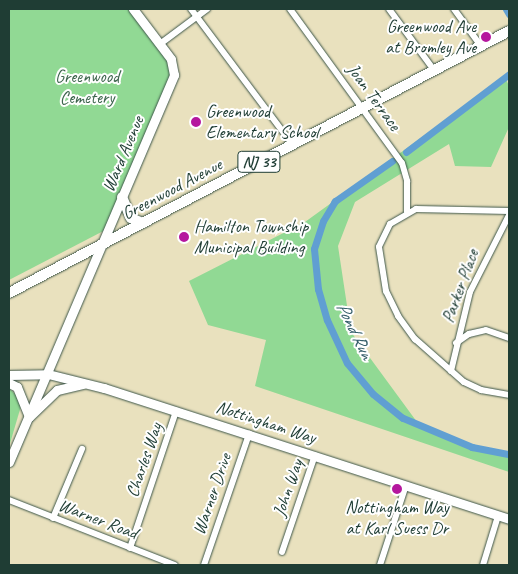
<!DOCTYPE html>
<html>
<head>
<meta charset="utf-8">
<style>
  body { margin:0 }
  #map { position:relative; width:518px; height:574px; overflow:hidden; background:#e9e1be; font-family:Caveat,sans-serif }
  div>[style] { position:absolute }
  .green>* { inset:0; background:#91d994 }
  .canal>* { height:7px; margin:-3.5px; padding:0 3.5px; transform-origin:3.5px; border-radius:3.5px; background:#609fd2 }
  .roads { filter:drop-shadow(0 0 1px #3d5649) drop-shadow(0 0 1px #3d5649) }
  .street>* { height:6px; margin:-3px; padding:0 3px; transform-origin:3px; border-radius:3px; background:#fff }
  .secondary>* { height:9px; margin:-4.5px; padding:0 4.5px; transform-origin:4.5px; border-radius:4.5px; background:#fff }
  .primary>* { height:10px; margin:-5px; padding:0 5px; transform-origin:5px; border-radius:5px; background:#fff }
  .dots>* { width:14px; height:14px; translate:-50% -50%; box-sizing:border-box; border:2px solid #fff; border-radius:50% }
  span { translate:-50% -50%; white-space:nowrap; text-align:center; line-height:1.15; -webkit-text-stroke:4px #fff; paint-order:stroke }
  .shield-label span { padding:1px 4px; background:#fff; border:1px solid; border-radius:4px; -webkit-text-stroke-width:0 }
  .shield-label { font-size:16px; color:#1f3d34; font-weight:700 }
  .poi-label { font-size:18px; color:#1f3d34 }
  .right { translate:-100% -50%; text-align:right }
  .left { translate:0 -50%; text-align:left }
  .park-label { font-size:18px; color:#3c644c }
  .street-label { font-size:18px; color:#1f3d34 }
  .water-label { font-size:19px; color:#365f6b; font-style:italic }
  .frame { position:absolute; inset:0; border:10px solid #1f3d34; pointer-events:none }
</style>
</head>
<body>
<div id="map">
  <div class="green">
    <div style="clip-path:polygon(9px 9px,132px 9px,178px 72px,113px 226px,9px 280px)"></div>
    <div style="clip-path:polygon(505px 77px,509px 86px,509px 127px,491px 167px,455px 166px,449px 144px,355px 202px,338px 246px,351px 332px,417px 422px,478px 450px,509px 453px,509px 472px,255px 386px,266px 340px,208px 325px,189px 281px,305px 222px)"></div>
    <div style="clip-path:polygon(9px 388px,18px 397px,21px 406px,9px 447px)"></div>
  </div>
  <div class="canal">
    <div style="left:506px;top:9px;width:6px;rotate:59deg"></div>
    <div style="left:406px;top:152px;width:129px;rotate:-37.1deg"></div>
    <div style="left:392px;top:161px;width:70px;rotate:144.9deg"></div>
    <div style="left:335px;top:201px;width:23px;rotate:121deg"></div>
    <div style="left:323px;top:221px;width:29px;rotate:108deg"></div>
    <div style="left:314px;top:249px;width:40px;rotate:84.3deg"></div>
    <div style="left:318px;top:289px;width:32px;rotate:74deg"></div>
    <div style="left:327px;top:320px;width:47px;rotate:65.1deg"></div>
    <div style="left:347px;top:363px;width:40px;rotate:50deg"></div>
    <div style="left:373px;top:394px;width:38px;rotate:39deg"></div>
    <div style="left:403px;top:418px;width:75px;rotate:22.8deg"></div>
    <div style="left:472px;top:447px;width:38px;rotate:11deg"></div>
  </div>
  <div class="roads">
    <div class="street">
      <div style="left:191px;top:9px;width:169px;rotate:53.2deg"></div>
      <div style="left:290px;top:9px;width:190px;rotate:54deg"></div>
      <div style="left:402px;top:163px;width:19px;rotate:74deg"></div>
      <div style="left:407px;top:181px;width:31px;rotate:90deg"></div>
      <div style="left:389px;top:9px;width:76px;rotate:53.6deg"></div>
      <div style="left:454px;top:9px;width:46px;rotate:53.9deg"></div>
      <div style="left:160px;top:44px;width:59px;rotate:-36.7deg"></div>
      <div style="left:509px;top:211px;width:93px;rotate:-178.8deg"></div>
      <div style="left:416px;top:209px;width:30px;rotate:150deg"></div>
      <div style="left:390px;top:224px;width:25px;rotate:116deg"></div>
      <div style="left:379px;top:247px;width:45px;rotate:81deg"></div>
      <div style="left:386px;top:291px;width:28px;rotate:64deg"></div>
      <div style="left:398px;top:316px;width:29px;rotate:54deg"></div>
      <div style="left:415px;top:339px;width:65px;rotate:41.3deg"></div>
      <div style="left:464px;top:382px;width:19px;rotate:25deg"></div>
      <div style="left:481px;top:390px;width:28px;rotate:10deg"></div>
      <div style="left:456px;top:343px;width:16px;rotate:-35deg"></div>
      <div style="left:469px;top:334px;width:17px;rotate:-13deg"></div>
      <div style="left:486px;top:330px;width:24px;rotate:19deg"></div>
      <div style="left:451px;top:371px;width:81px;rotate:-76.5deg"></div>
      <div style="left:470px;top:292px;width:86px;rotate:-63.1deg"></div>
      <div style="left:9px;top:500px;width:178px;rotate:21.4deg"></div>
      <div style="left:53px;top:518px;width:75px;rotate:-67.2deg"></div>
      <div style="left:130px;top:548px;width:145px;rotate:-71.4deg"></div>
      <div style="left:282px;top:552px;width:102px;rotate:-71.2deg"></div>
      <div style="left:204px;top:565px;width:139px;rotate:-71deg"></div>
      <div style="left:380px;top:565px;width:84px;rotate:-72deg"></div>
      <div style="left:483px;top:565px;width:51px;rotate:-73deg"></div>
    </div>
    <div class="secondary">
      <div style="left:9px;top:375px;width:39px;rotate:-1deg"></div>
      <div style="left:48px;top:374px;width:58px;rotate:14deg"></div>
      <div style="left:104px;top:388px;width:426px;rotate:17.9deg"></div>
      <div style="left:9px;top:383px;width:9px;rotate:27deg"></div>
      <div style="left:17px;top:387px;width:32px;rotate:68deg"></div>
      <div style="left:29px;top:417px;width:39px;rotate:-44deg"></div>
      <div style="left:57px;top:390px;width:27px;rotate:-13deg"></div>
      <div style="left:9px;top:462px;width:421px;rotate:-66.9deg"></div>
      <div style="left:174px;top:75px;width:16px;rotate:-101deg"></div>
      <div style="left:171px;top:59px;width:63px;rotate:-127.2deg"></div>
    </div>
    <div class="primary">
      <div style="left:122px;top:197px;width:23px;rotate:67deg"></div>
      <div style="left:131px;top:218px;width:13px;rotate:23deg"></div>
      <div style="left:9px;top:293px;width:564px;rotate:-27.65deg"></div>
    </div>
  </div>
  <div class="dots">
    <div style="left:486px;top:37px;background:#b5179e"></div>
    <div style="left:196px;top:122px;background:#b5179e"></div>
    <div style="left:184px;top:237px;background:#b5179e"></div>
    <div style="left:397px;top:489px;background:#b5179e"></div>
  </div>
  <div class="shield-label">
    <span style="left:259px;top:162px">NJ 33</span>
  </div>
  <div class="poi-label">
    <span class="right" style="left:476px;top:37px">Greenwood Ave<br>at Bromley Ave</span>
    <span class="left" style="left:206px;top:122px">Greenwood<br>Elementary School</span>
    <span class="left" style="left:194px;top:237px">Hamilton Township<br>Municipal Building</span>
    <span style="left:397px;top:518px">Nottingham Way<br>at Karl Suess Dr</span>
  </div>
  <div class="park-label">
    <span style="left:87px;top:87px">Greenwood<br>Cemetery</span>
  </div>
  <div class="street-label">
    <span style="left:374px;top:97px;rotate:54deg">Joan Terrace</span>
    <span style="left:123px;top:154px;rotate:-67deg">Ward Avenue</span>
    <span style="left:172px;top:189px;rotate:-28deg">Greenwood Avenue</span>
    <span style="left:460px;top:286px;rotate:-70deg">Parker Place</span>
    <span style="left:266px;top:422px;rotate:18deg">Nottingham Way</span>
    <span style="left:144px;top:460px;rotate:-71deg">Charles Way</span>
    <span style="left:288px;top:488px;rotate:-71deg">John Way</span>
    <span style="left:212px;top:494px;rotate:-71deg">Warner Drive</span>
    <span style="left:98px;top:519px;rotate:21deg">Warner Road</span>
  </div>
  <div class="water-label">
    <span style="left:354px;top:331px;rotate:64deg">Pond Run</span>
  </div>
  <div class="frame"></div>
</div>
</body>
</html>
